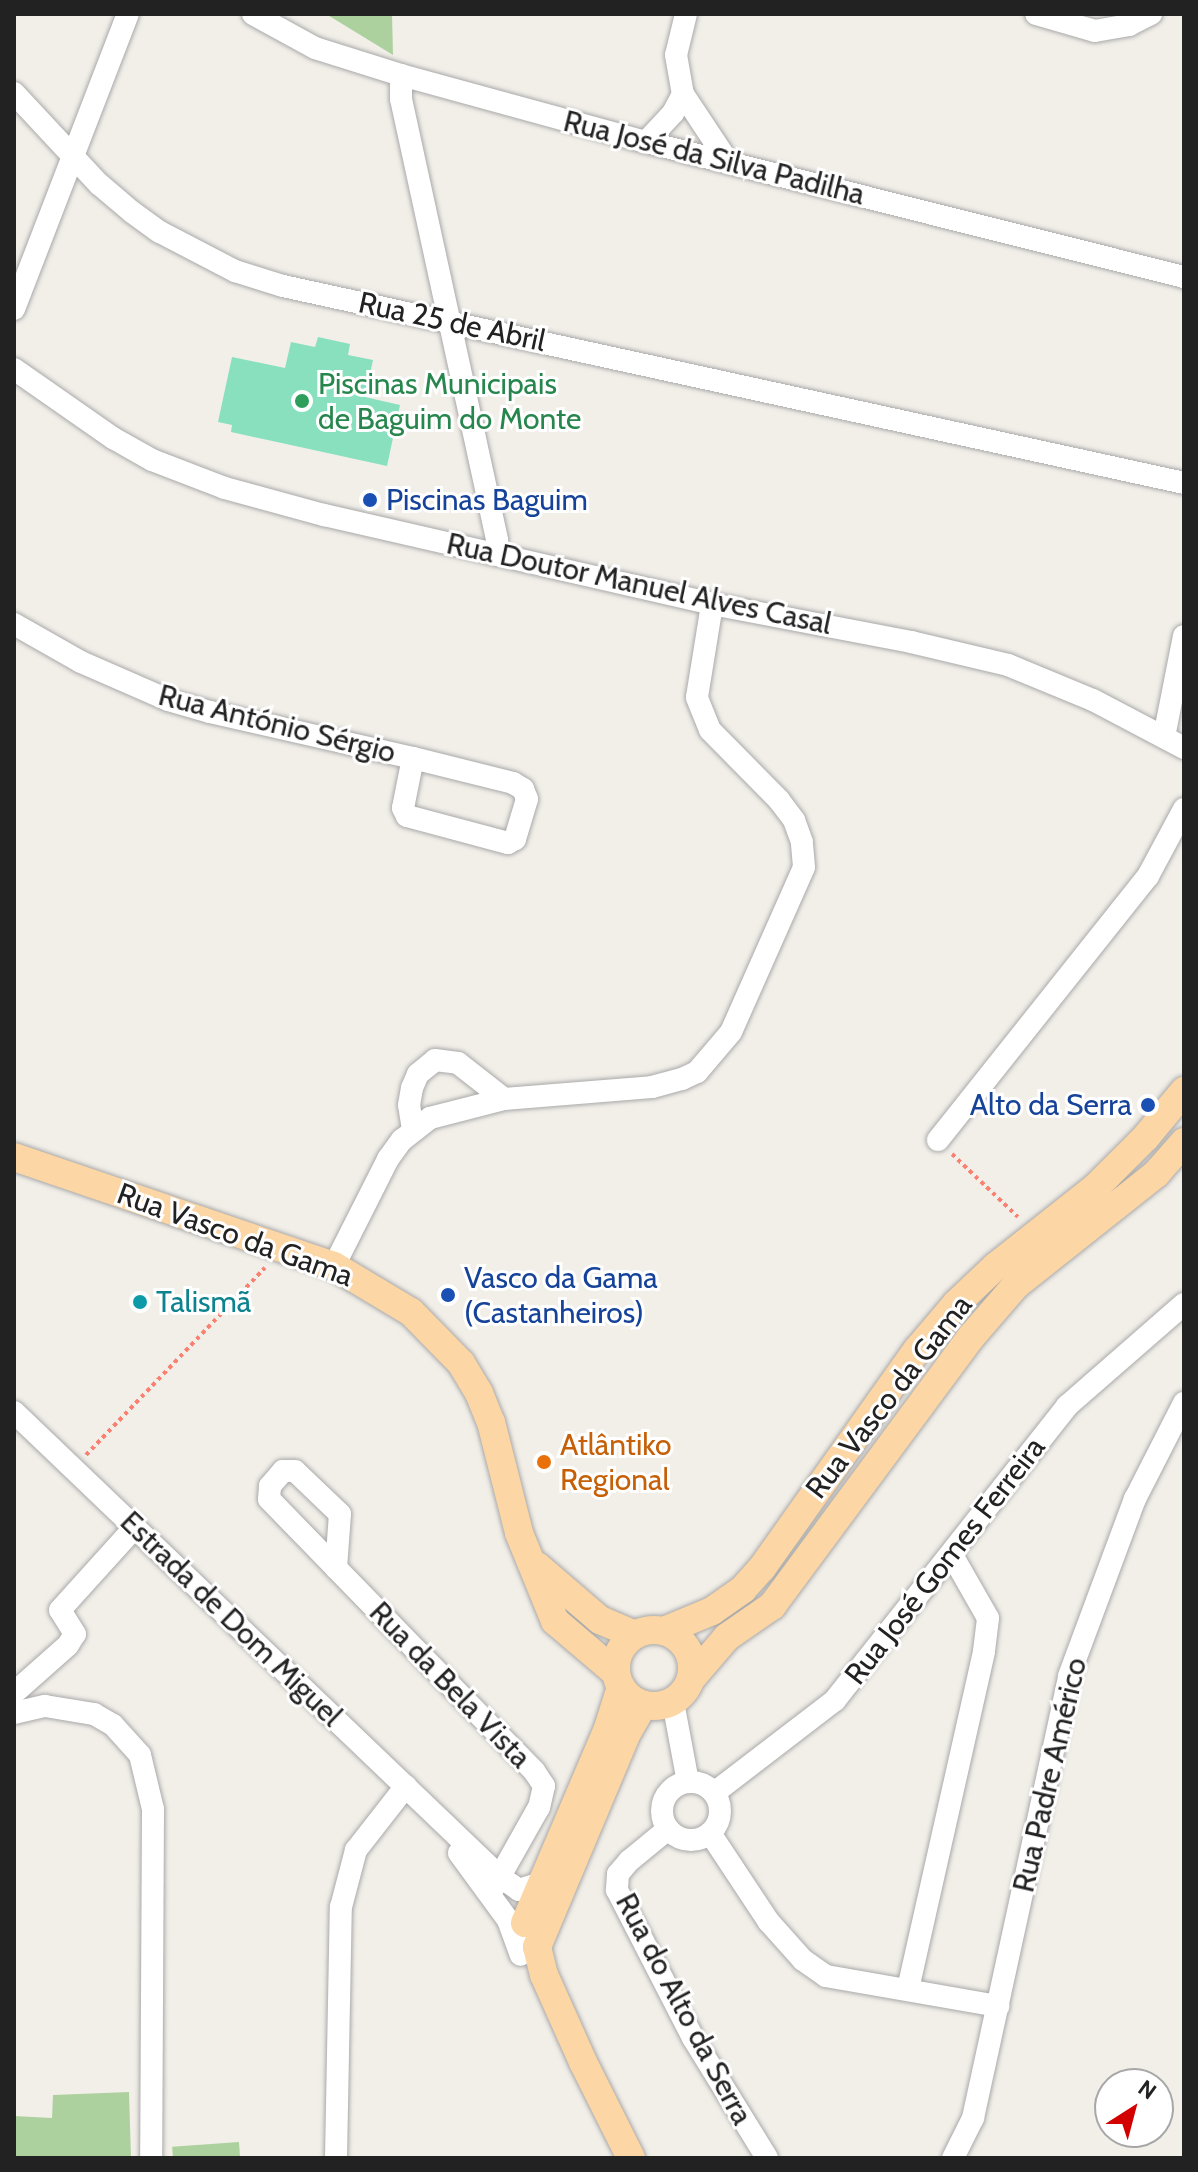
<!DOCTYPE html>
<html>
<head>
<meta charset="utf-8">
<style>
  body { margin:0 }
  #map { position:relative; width:1198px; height:2172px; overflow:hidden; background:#f2efe9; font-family:Cabin,sans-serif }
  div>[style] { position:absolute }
  .forest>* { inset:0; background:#add19e; transform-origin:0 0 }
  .pitch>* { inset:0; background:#88e0be }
  .path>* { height:4px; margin-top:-2px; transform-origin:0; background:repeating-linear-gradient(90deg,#fa8072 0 4px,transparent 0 8px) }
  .roads { filter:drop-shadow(0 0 2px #a9a9a9) drop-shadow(0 0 2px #a9a9a9) }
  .minor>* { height:22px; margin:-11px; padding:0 11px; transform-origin:11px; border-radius:11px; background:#fff }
  .minor>.ring { margin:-11px; padding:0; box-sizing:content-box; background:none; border:22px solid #fff; border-radius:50% }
  .major>* { height:28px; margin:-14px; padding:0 14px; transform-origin:14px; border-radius:14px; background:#fcd6a4 }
  .major>.ring { margin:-14px; padding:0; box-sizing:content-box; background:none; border:28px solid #fcd6a4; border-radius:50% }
  .dots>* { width:22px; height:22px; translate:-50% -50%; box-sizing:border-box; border:4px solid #fff; border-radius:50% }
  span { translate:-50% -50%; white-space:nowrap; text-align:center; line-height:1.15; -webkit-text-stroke:6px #fff; paint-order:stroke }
  .street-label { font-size:30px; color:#222 }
  .leisure-label { font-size:30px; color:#27864d }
  .left { translate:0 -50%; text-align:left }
  .transit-label { font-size:30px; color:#164399 }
  .right { translate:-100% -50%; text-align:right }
  .culture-label { font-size:30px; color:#0d838f }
  .food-label { font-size:30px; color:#c56008 }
  .frame { position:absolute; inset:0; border:16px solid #222; pointer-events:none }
  .north { position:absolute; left:1094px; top:2068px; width:80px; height:80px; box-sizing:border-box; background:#fff; border:2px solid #a7a7a7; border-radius:50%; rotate:36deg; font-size:22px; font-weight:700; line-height:32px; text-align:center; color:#222 }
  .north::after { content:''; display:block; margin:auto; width:28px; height:36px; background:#d40000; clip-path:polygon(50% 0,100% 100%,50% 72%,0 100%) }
</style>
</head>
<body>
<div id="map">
  <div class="forest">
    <div style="clip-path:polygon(326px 14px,392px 14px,393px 55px)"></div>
    <div style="clip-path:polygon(129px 2092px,131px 2158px,14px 2158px,14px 2116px,52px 2118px,53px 2095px)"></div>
    <div style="left:239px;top:2142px;width:16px;height:67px;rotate:86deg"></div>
  </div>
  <div class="pitch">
    <div style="clip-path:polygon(318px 337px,350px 344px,348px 355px,373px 360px,365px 397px,400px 405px,387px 466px,231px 432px,232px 425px,218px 422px,232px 357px,285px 368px,291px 342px,315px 347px)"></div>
  </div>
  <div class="path">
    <div style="left:952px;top:1154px;width:91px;rotate:43.7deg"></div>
    <div style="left:86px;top:1455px;width:259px;rotate:-46.3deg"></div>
  </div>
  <div class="roads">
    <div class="minor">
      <div style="left:253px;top:14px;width:71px;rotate:28.7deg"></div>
      <div style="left:315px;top:48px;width:90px;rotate:17.4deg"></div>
      <div style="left:401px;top:75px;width:254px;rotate:15.3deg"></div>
      <div style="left:646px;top:142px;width:555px;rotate:14.09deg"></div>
      <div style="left:686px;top:14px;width:42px;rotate:103.7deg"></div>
      <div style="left:676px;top:55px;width:40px;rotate:80deg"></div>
      <div style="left:683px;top:94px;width:82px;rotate:56.5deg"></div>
      <div style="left:1036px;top:14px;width:61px;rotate:16.1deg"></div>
      <div style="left:1095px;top:31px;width:35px;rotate:-10deg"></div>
      <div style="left:1129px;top:25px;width:25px;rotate:-27deg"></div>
      <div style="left:401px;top:75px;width:24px;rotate:90deg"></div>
      <div style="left:401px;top:99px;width:452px;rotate:77.7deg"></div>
      <div style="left:497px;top:541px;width:14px;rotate:90deg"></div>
      <div style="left:14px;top:93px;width:125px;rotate:47deg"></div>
      <div style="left:99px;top:184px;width:43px;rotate:40.3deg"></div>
      <div style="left:132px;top:212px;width:34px;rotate:36deg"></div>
      <div style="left:160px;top:232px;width:85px;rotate:27.5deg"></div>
      <div style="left:235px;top:271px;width:50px;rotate:17.4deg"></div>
      <div style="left:283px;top:286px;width:922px;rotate:12.33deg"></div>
      <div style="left:646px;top:142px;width:40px;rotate:-47deg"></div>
      <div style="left:673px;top:113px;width:21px;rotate:-62deg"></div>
      <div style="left:14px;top:309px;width:316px;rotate:-68.9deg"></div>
      <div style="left:14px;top:369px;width:121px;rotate:34.9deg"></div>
      <div style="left:113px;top:438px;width:45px;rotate:29.4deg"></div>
      <div style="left:152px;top:460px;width:78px;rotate:21deg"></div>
      <div style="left:225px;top:488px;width:103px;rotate:15.3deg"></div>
      <div style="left:324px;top:515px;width:398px;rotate:12.9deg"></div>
      <div style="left:712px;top:604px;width:203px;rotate:10.8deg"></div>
      <div style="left:911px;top:642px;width:100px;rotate:13.3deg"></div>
      <div style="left:1008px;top:665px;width:92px;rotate:22.4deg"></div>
      <div style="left:1093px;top:700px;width:103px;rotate:27.8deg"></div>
      <div style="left:14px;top:624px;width:77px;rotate:29.6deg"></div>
      <div style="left:81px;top:662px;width:95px;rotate:23.6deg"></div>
      <div style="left:168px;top:700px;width:44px;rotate:15.9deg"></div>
      <div style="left:210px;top:712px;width:208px;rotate:12.8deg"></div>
      <div style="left:413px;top:758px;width:103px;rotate:14deg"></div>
      <div style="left:513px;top:783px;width:12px;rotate:31deg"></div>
      <div style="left:523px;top:789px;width:11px;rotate:68deg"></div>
      <div style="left:527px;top:799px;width:42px;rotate:106.7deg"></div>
      <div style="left:515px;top:839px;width:8px;rotate:150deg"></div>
      <div style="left:508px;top:843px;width:105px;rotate:-165deg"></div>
      <div style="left:407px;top:816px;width:9px;rotate:-117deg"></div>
      <div style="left:403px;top:808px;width:51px;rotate:-78.7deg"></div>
      <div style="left:1164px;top:737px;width:103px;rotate:-78.8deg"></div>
      <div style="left:413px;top:1130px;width:25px;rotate:-99deg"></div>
      <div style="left:409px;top:1105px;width:17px;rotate:-80deg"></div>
      <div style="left:412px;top:1088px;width:15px;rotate:-67deg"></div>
      <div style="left:418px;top:1074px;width:22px;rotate:-39deg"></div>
      <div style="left:435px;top:1060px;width:23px;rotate:7deg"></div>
      <div style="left:458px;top:1063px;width:58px;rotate:38deg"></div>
      <div style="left:938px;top:1140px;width:337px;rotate:-51.5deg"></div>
      <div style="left:1148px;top:876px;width:76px;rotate:-61.8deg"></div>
      <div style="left:334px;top:1266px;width:120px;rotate:-63.2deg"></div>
      <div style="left:388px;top:1159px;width:24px;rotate:-54deg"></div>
      <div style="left:402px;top:1140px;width:36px;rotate:-38deg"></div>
      <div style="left:430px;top:1118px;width:76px;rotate:-14.4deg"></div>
      <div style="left:504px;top:1099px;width:148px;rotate:-4.6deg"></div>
      <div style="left:652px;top:1087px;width:31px;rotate:-15deg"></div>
      <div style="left:682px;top:1079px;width:17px;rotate:-25deg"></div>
      <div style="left:697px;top:1072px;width:52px;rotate:-49.6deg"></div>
      <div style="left:731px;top:1032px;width:180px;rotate:-66.1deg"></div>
      <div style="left:804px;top:867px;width:25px;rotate:-95deg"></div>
      <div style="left:802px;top:842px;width:23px;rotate:-110deg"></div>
      <div style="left:794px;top:820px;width:25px;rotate:-127deg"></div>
      <div style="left:779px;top:800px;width:98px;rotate:-134.6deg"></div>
      <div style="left:710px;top:730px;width:35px;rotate:-112deg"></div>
      <div style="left:697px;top:697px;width:94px;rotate:-80.8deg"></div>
      <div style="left:14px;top:1412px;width:673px;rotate:43.73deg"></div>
      <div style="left:500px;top:1877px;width:23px;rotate:34deg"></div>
      <div style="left:519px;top:1890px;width:23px;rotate:-18deg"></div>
      <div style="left:336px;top:1568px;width:54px;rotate:-85.8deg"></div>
      <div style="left:340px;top:1514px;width:62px;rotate:-136.3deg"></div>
      <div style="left:295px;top:1471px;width:12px;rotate:180deg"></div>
      <div style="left:283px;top:1471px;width:20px;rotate:131deg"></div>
      <div style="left:270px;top:1486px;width:13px;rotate:94deg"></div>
      <div style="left:269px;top:1499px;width:96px;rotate:45.8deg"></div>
      <div style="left:336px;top:1568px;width:284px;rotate:45.7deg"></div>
      <div style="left:534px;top:1771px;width:18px;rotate:56deg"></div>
      <div style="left:544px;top:1786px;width:22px;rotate:103deg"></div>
      <div style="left:539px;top:1807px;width:100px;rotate:119.4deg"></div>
      <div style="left:14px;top:1693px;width:72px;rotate:-41.6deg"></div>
      <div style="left:68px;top:1645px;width:13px;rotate:-58deg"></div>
      <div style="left:75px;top:1634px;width:28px;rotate:-122deg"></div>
      <div style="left:60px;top:1610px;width:112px;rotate:-47.9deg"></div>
      <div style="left:673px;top:1702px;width:81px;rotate:79.4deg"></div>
      <div style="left:14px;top:1713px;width:32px;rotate:-13deg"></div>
      <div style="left:45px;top:1706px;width:50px;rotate:9.3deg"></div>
      <div style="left:94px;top:1714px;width:22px;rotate:30deg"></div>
      <div style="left:113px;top:1725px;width:40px;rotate:48deg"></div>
      <div style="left:140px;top:1755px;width:56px;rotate:76.5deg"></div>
      <div style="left:153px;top:1809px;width:349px;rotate:90.3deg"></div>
      <div class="ring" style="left:662px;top:1782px;width:36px;height:36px"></div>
      <div style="left:714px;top:1793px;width:153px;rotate:-37.5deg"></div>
      <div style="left:835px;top:1700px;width:375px;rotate:-51.7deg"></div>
      <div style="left:1067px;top:1406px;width:155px;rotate:-41.1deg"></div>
      <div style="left:668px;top:1829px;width:50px;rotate:140.6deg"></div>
      <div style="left:629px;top:1861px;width:17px;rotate:130deg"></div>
      <div style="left:618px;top:1874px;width:16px;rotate:94deg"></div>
      <div style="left:617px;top:1890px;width:166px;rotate:62.8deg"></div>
      <div style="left:693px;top:2038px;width:141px;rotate:58.3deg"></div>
      <div style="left:710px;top:1833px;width:107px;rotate:56.5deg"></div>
      <div style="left:769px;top:1922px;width:51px;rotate:48.2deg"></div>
      <div style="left:803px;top:1960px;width:28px;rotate:35deg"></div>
      <div style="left:826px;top:1976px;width:175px;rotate:9.9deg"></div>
      <div style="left:459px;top:1853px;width:83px;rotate:53.8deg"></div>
      <div style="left:508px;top:1920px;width:37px;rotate:70deg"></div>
      <div style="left:908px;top:1989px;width:346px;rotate:-77.3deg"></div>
      <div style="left:984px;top:1651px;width:33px;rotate:-83deg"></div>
      <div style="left:988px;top:1618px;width:73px;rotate:-119.7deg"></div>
      <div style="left:336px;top:2158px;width:251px;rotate:-88.9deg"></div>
      <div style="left:341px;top:1907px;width:59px;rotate:-75.3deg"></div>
      <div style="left:356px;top:1850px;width:81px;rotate:-52deg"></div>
      <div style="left:953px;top:2158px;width:45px;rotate:-63.4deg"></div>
      <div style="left:973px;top:2118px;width:452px;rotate:-77.7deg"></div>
      <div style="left:1069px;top:1676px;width:189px;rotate:-69.6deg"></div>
      <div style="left:1135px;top:1499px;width:108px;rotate:-63deg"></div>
    </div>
    <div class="major">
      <div style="left:14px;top:1157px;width:338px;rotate:18.8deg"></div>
      <div style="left:334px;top:1266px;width:90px;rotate:30.9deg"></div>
      <div style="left:411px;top:1312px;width:71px;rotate:45.6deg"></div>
      <div style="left:461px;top:1363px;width:35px;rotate:59deg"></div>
      <div style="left:479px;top:1393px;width:31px;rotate:68deg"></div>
      <div style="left:491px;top:1422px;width:114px;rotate:75.8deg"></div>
      <div style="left:519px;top:1533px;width:95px;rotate:67.8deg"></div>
      <div style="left:555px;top:1621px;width:80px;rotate:40.4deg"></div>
      <div style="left:537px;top:1566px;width:83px;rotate:40.6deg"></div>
      <div style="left:600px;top:1620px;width:38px;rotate:23deg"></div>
      <div class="ring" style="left:616px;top:1630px;width:48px;height:48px"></div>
      <div style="left:664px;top:1631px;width:52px;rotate:-22.6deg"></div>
      <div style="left:712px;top:1611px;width:38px;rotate:-35deg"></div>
      <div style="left:743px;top:1589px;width:28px;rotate:-48deg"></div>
      <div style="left:762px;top:1568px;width:267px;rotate:-54.6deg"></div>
      <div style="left:917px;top:1350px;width:60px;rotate:-49.7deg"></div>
      <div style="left:956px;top:1304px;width:54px;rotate:-43.5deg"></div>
      <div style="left:995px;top:1267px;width:129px;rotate:-38.4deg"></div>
      <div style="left:1096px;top:1187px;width:71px;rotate:-45deg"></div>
      <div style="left:1146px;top:1137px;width:60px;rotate:-50.4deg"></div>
      <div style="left:691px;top:1679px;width:55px;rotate:-49.4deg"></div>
      <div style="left:727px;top:1637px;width:55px;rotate:-34.6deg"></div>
      <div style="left:772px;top:1606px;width:336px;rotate:-53.5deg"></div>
      <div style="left:972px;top:1336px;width:67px;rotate:-49.2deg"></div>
      <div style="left:1016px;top:1285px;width:179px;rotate:-38.4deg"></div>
      <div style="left:1156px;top:1174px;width:43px;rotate:-48.8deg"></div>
      <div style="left:525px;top:1923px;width:212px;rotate:-66.9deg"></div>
      <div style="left:608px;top:1728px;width:43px;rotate:-72.4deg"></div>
      <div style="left:631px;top:2158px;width:107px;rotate:-116.6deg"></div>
      <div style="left:583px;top:2062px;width:95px;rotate:-114.1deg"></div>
      <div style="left:544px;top:1975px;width:29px;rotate:-104deg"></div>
      <div style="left:537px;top:1947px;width:232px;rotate:-67.2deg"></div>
      <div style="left:627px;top:1733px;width:32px;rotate:-60deg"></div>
    </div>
  </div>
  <div class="dots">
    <div style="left:302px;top:401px;background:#2e9e5b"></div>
    <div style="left:370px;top:500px;background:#1a4fb4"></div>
    <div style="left:1148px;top:1105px;background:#1a4fb4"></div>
    <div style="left:448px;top:1295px;background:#1a4fb4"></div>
    <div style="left:140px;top:1302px;background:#0f9aa8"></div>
    <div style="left:544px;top:1462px;background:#e8710a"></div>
  </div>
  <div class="street-label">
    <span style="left:714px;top:158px;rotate:14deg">Rua José da Silva Padilha</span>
    <span style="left:452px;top:322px;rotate:12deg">Rua 25 de Abril</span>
    <span style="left:639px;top:584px;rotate:12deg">Rua Doutor Manuel Alves Casal</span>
    <span style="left:277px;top:724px;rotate:14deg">Rua António Sérgio</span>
    <span style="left:235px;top:1235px;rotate:20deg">Rua Vasco da Gama</span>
    <span style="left:889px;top:1397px;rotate:-52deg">Rua Vasco da Gama</span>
    <span style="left:945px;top:1561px;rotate:-52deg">Rua José Gomes Ferreira</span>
    <span style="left:231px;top:1619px;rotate:44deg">Estrada de Dom Miguel</span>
    <span style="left:450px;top:1685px;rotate:46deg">Rua da Bela Vista</span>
    <span style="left:1050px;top:1775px;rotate:-77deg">Rua Padre Américo</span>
    <span style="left:684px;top:2009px;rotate:62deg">Rua do Alto da Serra</span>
  </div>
  <div class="leisure-label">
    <span class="left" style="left:318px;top:401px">Piscinas Municipais<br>de Baguim do Monte</span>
  </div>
  <div class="transit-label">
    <span class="left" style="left:386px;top:500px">Piscinas Baguim</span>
    <span class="right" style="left:1132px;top:1105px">Alto da Serra</span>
    <span class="left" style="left:464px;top:1295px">Vasco da Gama<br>(Castanheiros)</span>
  </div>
  <div class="culture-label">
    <span class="left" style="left:156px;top:1302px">Talismã</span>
  </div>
  <div class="food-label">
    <span class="left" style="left:560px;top:1462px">Atlântiko<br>Regional</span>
  </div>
  <div class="frame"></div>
  <div class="north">N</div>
</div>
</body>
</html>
